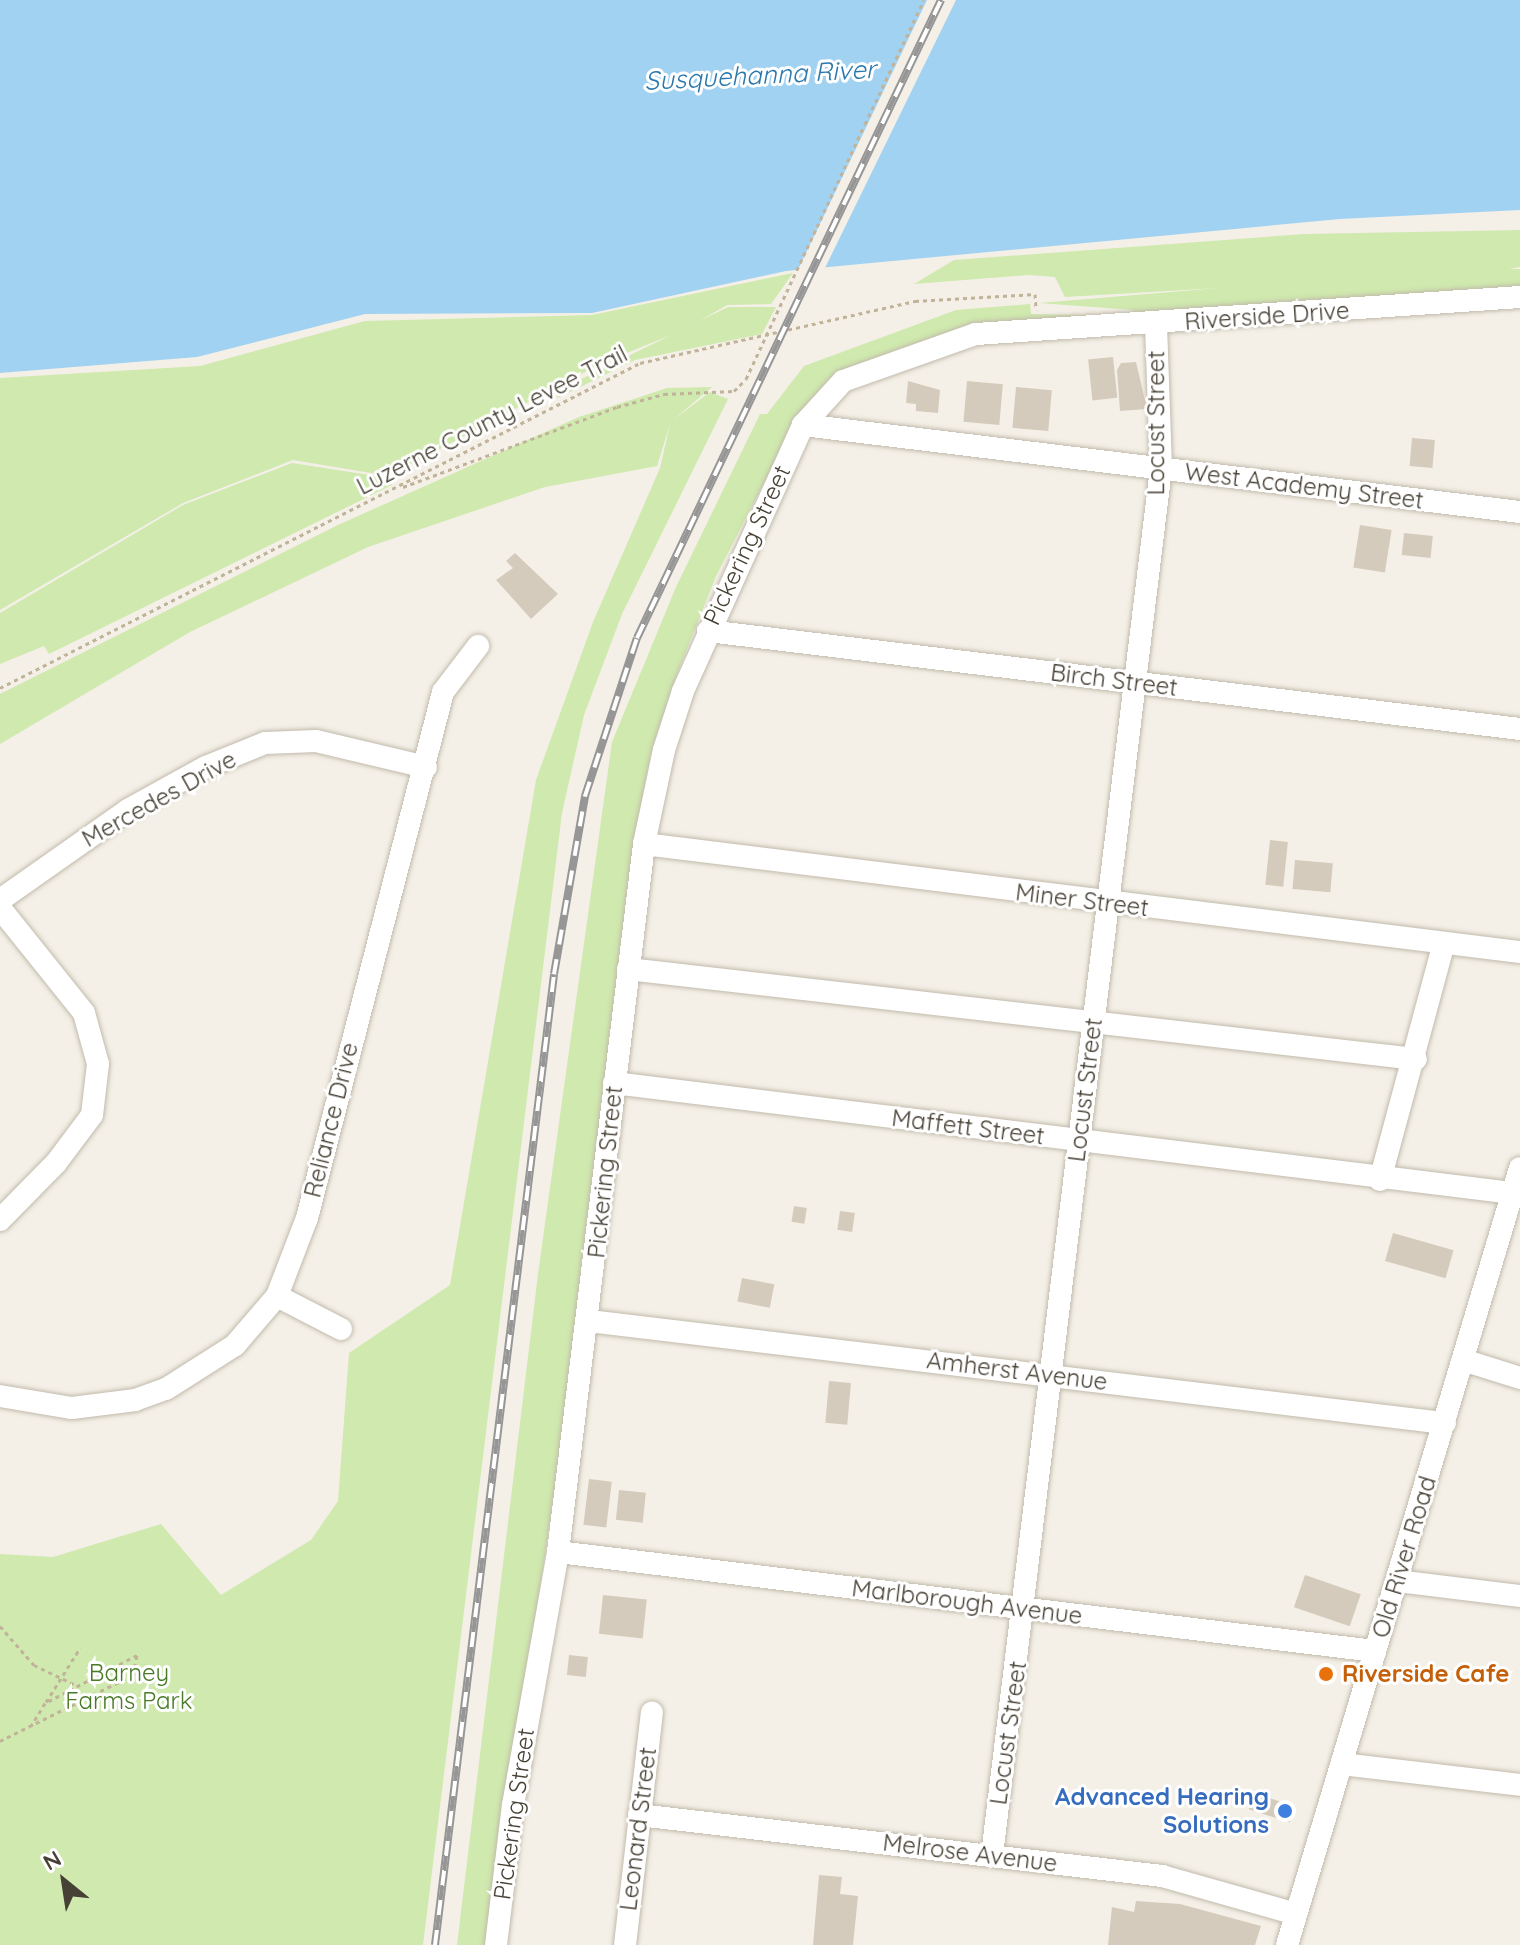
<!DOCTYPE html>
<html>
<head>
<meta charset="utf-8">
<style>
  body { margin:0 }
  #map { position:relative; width:1520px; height:1945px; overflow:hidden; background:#f4f0e7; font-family:Quicksand,sans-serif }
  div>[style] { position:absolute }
  .green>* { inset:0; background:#cfe9ae }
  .water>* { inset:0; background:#a2d2f2 }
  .pier>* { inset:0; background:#f4f0e7 }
  .building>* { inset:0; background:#d5cbbc; transform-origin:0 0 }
  .path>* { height:3px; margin-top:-1.5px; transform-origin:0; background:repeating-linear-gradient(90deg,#c1b39a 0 4px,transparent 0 8px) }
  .roads { filter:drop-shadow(0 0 2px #c2baac) drop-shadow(0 0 2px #c2baac) }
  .minor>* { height:22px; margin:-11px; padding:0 11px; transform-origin:11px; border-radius:11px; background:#fff }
  .rail>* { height:8px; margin-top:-4px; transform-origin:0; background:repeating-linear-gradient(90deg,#fff 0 15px,#969696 0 30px); box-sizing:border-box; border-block:2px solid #969696 }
  .path-bridge>* { height:3px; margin-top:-1.5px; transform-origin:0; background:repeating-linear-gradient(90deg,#c1b39a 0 4px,transparent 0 8px) }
  .dots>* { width:22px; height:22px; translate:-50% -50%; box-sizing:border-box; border:4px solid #fff; border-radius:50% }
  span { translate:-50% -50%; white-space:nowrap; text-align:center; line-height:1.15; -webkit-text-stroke:6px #fff; paint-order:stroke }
  .street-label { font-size:24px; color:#474035 }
  .park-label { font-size:24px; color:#487a27 }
  .food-label { font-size:24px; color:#c56008; font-weight:700 }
  .left { translate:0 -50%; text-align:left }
  .shop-label { font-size:24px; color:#366cbe; font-weight:700 }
  .right { translate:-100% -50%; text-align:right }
  .water-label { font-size:26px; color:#2b78ad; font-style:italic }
  .north { position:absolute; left:24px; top:1841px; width:80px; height:80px; -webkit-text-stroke:6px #fff; paint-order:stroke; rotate:330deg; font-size:22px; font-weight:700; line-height:32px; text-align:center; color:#474035 }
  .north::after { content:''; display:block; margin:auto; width:28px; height:36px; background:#474035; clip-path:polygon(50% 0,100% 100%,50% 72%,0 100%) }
</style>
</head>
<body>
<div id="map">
  <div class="green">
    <div style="clip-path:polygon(1520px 230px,1520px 267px,1509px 269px,1520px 269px,1520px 290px,1134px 316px,1133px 310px,1039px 303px,1219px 288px,1065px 297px,1055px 277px,1029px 275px,914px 284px,954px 260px,1305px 234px)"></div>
    <div style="clip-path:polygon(793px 273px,771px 304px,727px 305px,686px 329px,602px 363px,389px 476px,293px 460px,183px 503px,0 610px,0 378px,200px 366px,365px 321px,592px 315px)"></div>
    <div style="clip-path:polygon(1030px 304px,1031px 314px,1128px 316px,973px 324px,829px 379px,792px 428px,716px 576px,676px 677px,651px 753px,633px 850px,564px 1427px,487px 1945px,457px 1945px,538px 1274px,612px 742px,676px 587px,760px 414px,767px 414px,804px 366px,956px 310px)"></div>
    <div style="clip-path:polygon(728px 307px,776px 307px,762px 334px,635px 360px,558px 398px,555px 392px)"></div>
    <div style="clip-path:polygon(712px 387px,673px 420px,710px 392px,728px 399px,622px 614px,584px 715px,562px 813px,423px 1945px,0 1945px,0 1554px,53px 1557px,161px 1524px,221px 1595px,311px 1540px,338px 1501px,349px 1353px,450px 1285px,536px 780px,593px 622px,660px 468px,670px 424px,657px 466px,545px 487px,368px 547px,190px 632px,0 744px,0 694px,338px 525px,579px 417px,667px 388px)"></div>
    <div style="clip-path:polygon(292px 463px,389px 478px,392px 485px,49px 654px,44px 646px,0 664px,0 613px,183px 505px)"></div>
  </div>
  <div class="water">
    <div style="clip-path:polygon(0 0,1520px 0,1520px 210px,1340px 219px,786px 271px,592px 313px,365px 314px,197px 357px,0 373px)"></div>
  </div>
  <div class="pier">
    <div style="clip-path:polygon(927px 0,956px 0,823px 272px,796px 274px)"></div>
  </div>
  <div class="building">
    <div style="left:1113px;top:357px;width:41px;height:25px;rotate:84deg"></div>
    <div style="clip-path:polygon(1136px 362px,1147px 409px,1120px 411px,1117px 370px,1121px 363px)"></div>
    <div style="clip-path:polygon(908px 381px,940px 390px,938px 413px,916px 411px,916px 404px,906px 403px)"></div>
    <div style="left:967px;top:381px;width:36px;height:41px;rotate:5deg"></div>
    <div style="left:1016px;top:387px;width:36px;height:41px;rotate:5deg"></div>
    <div style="left:1412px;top:438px;width:23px;height:28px;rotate:5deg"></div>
    <div style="left:1360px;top:525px;width:32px;height:43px;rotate:9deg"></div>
    <div style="left:1404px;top:533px;width:29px;height:22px;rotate:6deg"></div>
    <div style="clip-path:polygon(515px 553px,558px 594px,531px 619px,496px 580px,513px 568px,506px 561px)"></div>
    <div style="left:1270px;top:840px;width:18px;height:45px;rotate:6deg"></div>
    <div style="left:1295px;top:860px;width:38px;height:29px;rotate:5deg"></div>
    <div style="left:794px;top:1206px;width:13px;height:16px;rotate:9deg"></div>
    <div style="left:840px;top:1211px;width:15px;height:19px;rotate:8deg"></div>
    <div style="left:1393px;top:1233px;width:63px;height:29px;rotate:16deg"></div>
    <div style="left:742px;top:1278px;width:33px;height:24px;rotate:11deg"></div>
    <div style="left:829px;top:1381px;width:22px;height:42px;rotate:5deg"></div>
    <div style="left:589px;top:1479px;width:23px;height:46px;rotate:7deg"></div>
    <div style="left:619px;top:1490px;width:27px;height:30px;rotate:6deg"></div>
    <div style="left:1305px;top:1575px;width:59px;height:34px;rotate:19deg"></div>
    <div style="left:603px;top:1595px;width:44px;height:39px;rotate:6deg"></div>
    <div style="left:569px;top:1655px;width:19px;height:20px;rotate:6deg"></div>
    <div style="left:1254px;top:1793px;width:43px;height:17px;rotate:18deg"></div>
    <div style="clip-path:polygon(819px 1875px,842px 1877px,840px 1894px,858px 1896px,853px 1945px,813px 1945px)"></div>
    <div style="clip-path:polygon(1136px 1901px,1180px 1904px,1261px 1926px,1255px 1945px,1108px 1945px,1112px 1907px,1134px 1912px)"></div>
  </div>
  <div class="path">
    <div style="left:865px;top:124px;width:137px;rotate:-64.6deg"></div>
    <div style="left:403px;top:487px;width:228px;rotate:-20.5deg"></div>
    <div style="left:617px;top:407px;width:49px;rotate:-15.5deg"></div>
    <div style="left:664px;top:394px;width:70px;rotate:-2.5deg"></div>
    <div style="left:734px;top:391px;width:17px;rotate:-45deg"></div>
    <div style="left:0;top:688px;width:718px;rotate:-26.92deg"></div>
    <div style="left:640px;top:363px;width:282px;rotate:-12.7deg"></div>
    <div style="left:915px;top:301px;width:120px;rotate:-3.3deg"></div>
    <div style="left:1035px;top:294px;width:16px;rotate:86deg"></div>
    <div style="left:0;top:1626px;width:52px;rotate:48.9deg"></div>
    <div style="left:34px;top:1665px;width:49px;rotate:25.5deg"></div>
    <div style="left:46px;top:1702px;width:64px;rotate:-57.8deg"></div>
    <div style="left:0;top:1741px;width:148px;rotate:-26.4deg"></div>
    <div style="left:133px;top:1675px;width:20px;rotate:-79deg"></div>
    <div style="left:137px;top:1655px;width:104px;rotate:152.4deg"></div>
    <div style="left:45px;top:1703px;width:26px;rotate:121deg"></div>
  </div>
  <div class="roads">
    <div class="minor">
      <div style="left:803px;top:425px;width:722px;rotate:6.92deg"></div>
      <div style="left:708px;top:631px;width:818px;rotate:6.88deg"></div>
      <div style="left:644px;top:844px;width:883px;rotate:7.03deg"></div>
      <div style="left:0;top:900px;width:156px;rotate:-35.1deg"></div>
      <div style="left:128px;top:810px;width:89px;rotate:-28.9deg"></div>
      <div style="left:206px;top:767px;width:64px;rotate:-22.1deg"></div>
      <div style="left:265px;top:743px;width:51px;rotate:-2.2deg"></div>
      <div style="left:316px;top:741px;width:113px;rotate:13.3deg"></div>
      <div style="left:0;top:908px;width:134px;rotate:51.3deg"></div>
      <div style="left:84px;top:1013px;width:53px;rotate:74.6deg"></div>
      <div style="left:98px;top:1064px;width:51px;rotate:96.7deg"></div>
      <div style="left:92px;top:1115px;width:60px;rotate:126.9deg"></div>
      <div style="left:56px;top:1163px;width:80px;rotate:134.5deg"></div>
      <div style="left:628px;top:969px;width:793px;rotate:6.52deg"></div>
      <div style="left:614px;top:1083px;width:906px;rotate:6.98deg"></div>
      <div style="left:1380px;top:1180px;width:245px;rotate:-74.9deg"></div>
      <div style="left:277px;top:1296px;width:72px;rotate:27.3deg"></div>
      <div style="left:589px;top:1321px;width:862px;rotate:6.8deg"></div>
      <div style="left:1463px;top:1360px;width:60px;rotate:17.5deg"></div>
      <div style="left:0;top:1396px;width:73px;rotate:9.5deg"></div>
      <div style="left:72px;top:1408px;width:64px;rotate:-7.2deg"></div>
      <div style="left:135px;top:1400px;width:33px;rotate:-20deg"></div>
      <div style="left:166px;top:1389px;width:82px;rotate:-32.5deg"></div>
      <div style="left:235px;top:1345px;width:65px;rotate:-49.4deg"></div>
      <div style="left:277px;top:1296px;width:84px;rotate:-69deg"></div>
      <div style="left:307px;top:1218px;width:543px;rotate:-75.5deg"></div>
      <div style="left:443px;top:692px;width:58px;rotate:-52.7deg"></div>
      <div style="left:558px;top:1552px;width:823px;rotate:6.91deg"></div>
      <div style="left:1397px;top:1581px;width:124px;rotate:7deg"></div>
      <div style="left:1342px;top:1764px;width:179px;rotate:6.7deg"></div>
      <div style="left:639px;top:1815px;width:527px;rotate:6.65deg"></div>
      <div style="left:1162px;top:1876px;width:139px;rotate:15.8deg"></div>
      <div style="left:992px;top:1855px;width:1397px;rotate:-83.05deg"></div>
      <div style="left:1161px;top:468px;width:144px;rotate:-92deg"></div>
      <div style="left:496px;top:1945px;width:141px;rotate:-83.1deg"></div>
      <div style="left:513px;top:1805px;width:257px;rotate:-79.9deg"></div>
      <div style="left:558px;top:1552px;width:713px;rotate:-83.07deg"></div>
      <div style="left:644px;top:844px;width:96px;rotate:-78deg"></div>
      <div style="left:664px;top:750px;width:62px;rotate:-72.1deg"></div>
      <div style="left:683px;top:691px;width:292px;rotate:-65.7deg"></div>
      <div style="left:803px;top:425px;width:59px;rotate:-47.7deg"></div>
      <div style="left:843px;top:381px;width:141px;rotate:-19.5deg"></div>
      <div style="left:976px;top:334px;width:545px;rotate:-3.89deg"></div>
      <div style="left:625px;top:1945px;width:234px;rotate:-83.4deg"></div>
      <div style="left:1287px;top:1945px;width:811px;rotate:-73.31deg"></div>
    </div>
  </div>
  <div class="rail">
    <div style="left:435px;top:1945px;width:978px;rotate:-83.01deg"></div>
    <div style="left:554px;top:974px;width:181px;rotate:-80.1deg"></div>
    <div style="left:585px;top:796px;width:166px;rotate:-71.8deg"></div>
    <div style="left:637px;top:638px;width:707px;rotate:-64.52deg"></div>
  </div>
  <div class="path-bridge">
    <div style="left:746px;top:379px;width:281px;rotate:-65deg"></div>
  </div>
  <div class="dots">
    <div style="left:1326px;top:1674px;background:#e8710a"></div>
    <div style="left:1285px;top:1811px;background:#3f7fe0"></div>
  </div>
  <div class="street-label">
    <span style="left:1267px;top:316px;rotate:-4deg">Riverside Drive</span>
    <span style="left:492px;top:420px;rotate:-27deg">Luzerne County Levee Trail</span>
    <span style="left:1156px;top:423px;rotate:-90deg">Locust Street</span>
    <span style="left:1304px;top:486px;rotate:7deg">West Academy Street</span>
    <span style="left:747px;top:545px;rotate:-65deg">Pickering Street</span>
    <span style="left:1114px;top:680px;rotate:7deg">Birch Street</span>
    <span style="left:159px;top:799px;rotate:-29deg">Mercedes Drive</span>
    <span style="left:1082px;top:900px;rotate:7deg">Miner Street</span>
    <span style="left:1085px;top:1090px;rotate:-83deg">Locust Street</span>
    <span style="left:331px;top:1120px;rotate:-76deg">Reliance Drive</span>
    <span style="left:968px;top:1127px;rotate:7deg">Maffett Street</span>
    <span style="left:605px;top:1172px;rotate:-84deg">Pickering Street</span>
    <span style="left:1017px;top:1371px;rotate:7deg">Amherst Avenue</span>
    <span style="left:1404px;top:1557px;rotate:-73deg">Old River Road</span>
    <span style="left:967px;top:1602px;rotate:7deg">Marlborough Avenue</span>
    <span style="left:1008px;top:1733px;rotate:-82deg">Locust Street</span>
    <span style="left:514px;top:1814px;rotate:-82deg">Pickering Street</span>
    <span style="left:638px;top:1829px;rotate:-83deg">Leonard Street</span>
    <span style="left:970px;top:1853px;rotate:7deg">Melrose Avenue</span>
  </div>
  <div class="park-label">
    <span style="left:129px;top:1687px">Barney<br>Farms Park</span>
  </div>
  <div class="food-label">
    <span class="left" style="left:1342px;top:1674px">Riverside Cafe</span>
  </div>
  <div class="shop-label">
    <span class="right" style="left:1269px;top:1811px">Advanced Hearing<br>Solutions</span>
  </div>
  <div class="water-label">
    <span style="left:760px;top:75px;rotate:-3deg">Susquehanna River</span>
  </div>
  <div class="north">N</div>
</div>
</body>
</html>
